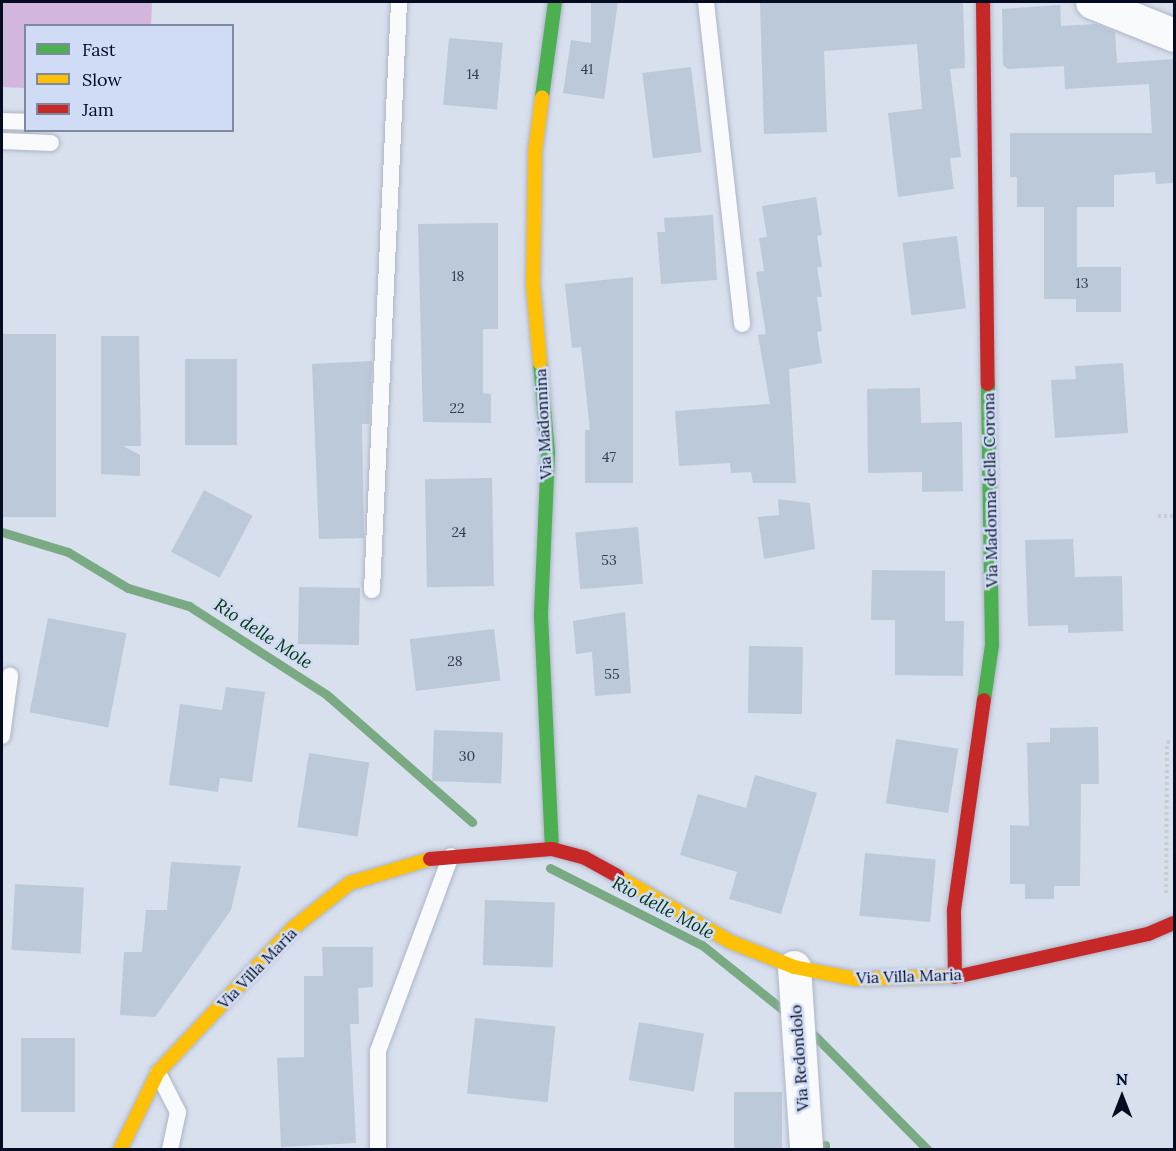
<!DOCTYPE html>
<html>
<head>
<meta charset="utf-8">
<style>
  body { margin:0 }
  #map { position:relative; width:1176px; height:1151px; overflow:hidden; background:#d8dfed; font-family:Lora,serif }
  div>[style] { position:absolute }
  .green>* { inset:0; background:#d3b6dd }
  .stream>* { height:9px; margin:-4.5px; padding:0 4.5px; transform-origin:4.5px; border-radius:4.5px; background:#79aa83 }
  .building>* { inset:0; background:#bbc9d9; transform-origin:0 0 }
  .path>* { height:4px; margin-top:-2px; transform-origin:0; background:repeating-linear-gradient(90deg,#cacdd2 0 3px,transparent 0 6px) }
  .roads { filter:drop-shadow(0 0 2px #adb5c6) drop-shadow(0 0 2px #adb5c6) }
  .lane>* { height:16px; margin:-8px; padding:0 8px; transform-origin:8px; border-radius:8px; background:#f9fafc }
  .street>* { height:33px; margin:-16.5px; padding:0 16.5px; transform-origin:16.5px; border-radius:16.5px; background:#f9fafc }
  .fast>* { height:14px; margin:-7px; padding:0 7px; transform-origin:7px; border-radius:7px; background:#4caf50 }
  .slow>* { height:14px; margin:-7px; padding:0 7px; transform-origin:7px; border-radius:7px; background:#ffc107 }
  .jam>* { height:14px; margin:-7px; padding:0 7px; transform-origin:7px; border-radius:7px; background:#c62828 }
  span { translate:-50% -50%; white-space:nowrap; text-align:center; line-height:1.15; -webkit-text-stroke:5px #d0dcf5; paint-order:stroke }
  .number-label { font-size:14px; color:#343c50 }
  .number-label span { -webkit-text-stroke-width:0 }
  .street-label { font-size:16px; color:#050c21 }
  .water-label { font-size:18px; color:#00340a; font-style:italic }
  .frame { position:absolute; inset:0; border:3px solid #050c21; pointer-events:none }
  .legend { position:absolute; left:24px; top:24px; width:210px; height:108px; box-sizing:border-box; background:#d0dcf5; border:2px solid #7f89a0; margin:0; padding:8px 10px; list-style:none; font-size:18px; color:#050c21 }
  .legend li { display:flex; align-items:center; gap:12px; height:30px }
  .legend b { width:30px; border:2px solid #7f89a0 }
  .north { position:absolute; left:1092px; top:1067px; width:60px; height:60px; -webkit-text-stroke:4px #d0dcf5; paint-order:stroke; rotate:0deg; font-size:16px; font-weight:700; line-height:24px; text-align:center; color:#050c21 }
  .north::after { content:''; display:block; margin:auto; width:21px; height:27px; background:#050c21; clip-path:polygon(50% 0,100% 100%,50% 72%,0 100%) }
</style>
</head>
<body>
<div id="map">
  <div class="green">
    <div style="clip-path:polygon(2px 2px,152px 2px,151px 25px,26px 26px,25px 88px,2px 87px)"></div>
  </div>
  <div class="stream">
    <div style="left:2px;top:532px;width:69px;rotate:16.9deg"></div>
    <div style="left:68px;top:552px;width:70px;rotate:31deg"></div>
    <div style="left:128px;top:588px;width:64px;rotate:16.4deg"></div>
    <div style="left:189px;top:606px;width:164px;rotate:32.8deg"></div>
    <div style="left:327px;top:695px;width:193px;rotate:41.2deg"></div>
    <div style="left:550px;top:868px;width:170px;rotate:26.9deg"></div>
    <div style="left:702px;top:945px;width:102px;rotate:38.7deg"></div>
    <div style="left:814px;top:1035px;width:162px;rotate:45.3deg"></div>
    <div style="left:825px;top:1145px;width:5px;rotate:90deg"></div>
  </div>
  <div class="building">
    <div style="clip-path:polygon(591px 2px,618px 2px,604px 99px,563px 93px,571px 40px,591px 43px)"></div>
    <div style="clip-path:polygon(760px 2px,963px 2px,965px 68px,950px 69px,961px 157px,950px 158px,954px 189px,898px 197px,888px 113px,922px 109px,917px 44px,824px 51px,827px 132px,764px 134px)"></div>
    <div style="clip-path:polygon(1060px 5px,1061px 26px,1096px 24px,1115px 32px,1117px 63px,1174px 59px,1174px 183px,1156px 184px,1155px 172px,1114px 175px,1114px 207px,1077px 207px,1077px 267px,1121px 267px,1121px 312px,1076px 312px,1076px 299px,1044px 299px,1044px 207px,1017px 207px,1017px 177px,1010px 177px,1010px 133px,1152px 133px,1149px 84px,1065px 89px,1064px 66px,1008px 69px,1003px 65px,1002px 9px)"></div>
    <div style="left:449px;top:38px;width:54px;height:67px;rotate:5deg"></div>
    <div style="left:691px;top:67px;width:86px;height:49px;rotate:83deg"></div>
    <div style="clip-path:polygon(816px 197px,822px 235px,817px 236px,822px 267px,817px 267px,822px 297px,817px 297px,822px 331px,817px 332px,822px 363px,789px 369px,796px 483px,753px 483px,751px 472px,731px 473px,730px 463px,679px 466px,675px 411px,770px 404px,758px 335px,766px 334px,756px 272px,764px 271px,759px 238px,767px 237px,762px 206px)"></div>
    <div style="clip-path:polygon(713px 215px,717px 280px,661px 284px,657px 232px,665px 232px,664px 218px)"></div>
    <div style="clip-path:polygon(498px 223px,498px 329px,483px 329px,483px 393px,491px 394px,491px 423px,423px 422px,418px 224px)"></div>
    <div style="left:957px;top:236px;width:73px;height:55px;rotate:83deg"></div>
    <div style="clip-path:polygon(633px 277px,633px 483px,585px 483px,585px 430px,590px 430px,581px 347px,572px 348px,565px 284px)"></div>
    <div style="left:2px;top:334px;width:54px;height:183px"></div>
    <div style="clip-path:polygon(101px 336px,139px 336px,141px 446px,123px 446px,140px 455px,140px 476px,101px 474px)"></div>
    <div style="left:185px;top:359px;width:52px;height:86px"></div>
    <div style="clip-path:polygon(372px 361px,369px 424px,362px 424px,364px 538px,319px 539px,312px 364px)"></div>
    <div style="clip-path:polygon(1123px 363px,1128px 433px,1055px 438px,1051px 380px,1076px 379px,1075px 366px)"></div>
    <div style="clip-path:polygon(920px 388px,921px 423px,962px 422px,963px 491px,922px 492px,922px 472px,868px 473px,867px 389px)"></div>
    <div style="left:492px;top:478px;width:108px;height:67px;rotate:89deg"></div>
    <div style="left:204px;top:490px;width:55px;height:70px;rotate:28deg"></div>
    <div style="clip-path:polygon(778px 499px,810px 503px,815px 549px,764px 559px,758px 517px,779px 515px)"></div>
    <div style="left:638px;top:527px;width:57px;height:63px;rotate:85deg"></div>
    <div style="clip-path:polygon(1073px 539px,1075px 577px,1122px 576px,1123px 631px,1068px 633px,1068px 625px,1028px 626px,1025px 540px)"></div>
    <div style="clip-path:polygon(872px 570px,945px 571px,945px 621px,964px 621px,963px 676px,895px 675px,895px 620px,871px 620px)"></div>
    <div style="left:299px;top:587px;width:61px;height:57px;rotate:1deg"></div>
    <div style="clip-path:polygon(625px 612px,631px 693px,595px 696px,592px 652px,576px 654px,573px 621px)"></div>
    <div style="left:48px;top:618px;width:80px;height:96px;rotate:11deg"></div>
    <div style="left:494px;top:629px;width:52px;height:85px;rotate:83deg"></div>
    <div style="left:749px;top:646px;width:54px;height:67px;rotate:1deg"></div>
    <div style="clip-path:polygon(226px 687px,265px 692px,252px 782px,220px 778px,218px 792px,169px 785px,180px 704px,222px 710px)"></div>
    <div style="clip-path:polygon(1098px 727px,1099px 784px,1081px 784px,1080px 886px,1054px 886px,1054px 899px,1025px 899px,1025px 884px,1010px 884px,1010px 825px,1029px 826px,1027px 743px,1050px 742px,1050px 728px)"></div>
    <div style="left:434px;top:730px;width:69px;height:51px;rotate:2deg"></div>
    <div style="left:896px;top:739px;width:63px;height:65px;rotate:9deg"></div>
    <div style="left:309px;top:753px;width:61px;height:75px;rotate:9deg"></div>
    <div style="clip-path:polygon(755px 775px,817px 793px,781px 914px,729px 899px,737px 872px,680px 855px,698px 794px,746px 808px)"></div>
    <div style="left:865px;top:853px;width:71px;height:63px;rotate:5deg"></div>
    <div style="clip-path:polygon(171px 862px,241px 866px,231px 910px,155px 1017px,120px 1015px,124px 952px,142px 952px,146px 910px,167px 910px)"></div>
    <div style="left:15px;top:884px;width:69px;height:66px;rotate:3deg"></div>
    <div style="left:485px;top:900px;width:70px;height:65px;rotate:2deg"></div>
    <div style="clip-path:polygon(322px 947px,373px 947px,373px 987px,358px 988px,359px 1024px,350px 1024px,356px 1143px,281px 1147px,277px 1058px,304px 1057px,304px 976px,323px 976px)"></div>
    <div style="left:475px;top:1018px;width:81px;height:76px;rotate:6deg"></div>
    <div style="left:639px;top:1022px;width:66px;height:59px;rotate:10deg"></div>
    <div style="left:21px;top:1038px;width:54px;height:74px"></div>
    <div style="left:734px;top:1092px;width:48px;height:57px"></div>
  </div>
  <div class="path">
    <div style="left:1158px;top:516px;width:16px"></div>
    <div style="left:1166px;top:893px;width:151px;rotate:-89.6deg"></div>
    <div style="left:1167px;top:742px;width:7px"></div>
  </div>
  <div class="roads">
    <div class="lane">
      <div style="left:706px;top:2px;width:324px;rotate:83.6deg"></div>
      <div style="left:2px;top:121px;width:24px;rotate:2deg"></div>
      <div style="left:2px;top:141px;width:49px;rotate:2.3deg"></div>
      <div style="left:372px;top:590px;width:589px;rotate:-87.37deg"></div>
      <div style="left:2px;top:736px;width:61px;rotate:-82.4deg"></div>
      <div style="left:158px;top:1073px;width:44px;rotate:62.9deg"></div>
      <div style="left:178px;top:1112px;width:39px;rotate:102deg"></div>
      <div style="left:378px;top:1150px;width:99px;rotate:-90deg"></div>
      <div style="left:378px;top:1051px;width:208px;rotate:-69.5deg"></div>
    </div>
    <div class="street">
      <div style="left:1092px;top:2px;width:88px;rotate:21.9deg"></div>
      <div style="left:794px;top:967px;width:183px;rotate:86.2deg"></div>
    </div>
    <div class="fast">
      <div style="left:542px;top:97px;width:96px;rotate:-82.2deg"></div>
      <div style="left:540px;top:363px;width:90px;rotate:84.9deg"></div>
      <div style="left:548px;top:453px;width:163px;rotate:92.5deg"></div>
      <div style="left:541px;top:616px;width:233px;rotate:87.3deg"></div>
      <div style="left:984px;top:700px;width:56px;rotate:-81.7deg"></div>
      <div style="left:992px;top:645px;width:261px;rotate:-90.9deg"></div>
    </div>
    <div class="slow">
      <div style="left:540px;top:363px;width:78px;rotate:-95.1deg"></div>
      <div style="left:533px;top:285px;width:133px;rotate:-89.1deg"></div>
      <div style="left:535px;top:152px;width:55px;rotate:-82.7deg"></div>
      <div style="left:617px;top:876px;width:132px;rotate:30.1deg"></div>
      <div style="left:731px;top:942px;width:68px;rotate:21.6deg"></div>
      <div style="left:794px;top:967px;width:62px;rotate:11.1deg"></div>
      <div style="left:855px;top:979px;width:105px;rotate:-1.6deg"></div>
      <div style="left:120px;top:1150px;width:87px;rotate:-64deg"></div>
      <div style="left:158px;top:1072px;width:197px;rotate:-46.8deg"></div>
      <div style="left:293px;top:928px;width:73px;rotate:-38.3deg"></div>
      <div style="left:350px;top:883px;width:84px;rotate:-16.7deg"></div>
    </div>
    <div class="jam">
      <div style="left:983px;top:2px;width:382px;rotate:89.3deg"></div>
      <div style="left:430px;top:859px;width:122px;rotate:-4.7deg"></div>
      <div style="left:552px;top:849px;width:34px;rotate:15deg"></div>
      <div style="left:585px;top:858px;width:37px;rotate:29deg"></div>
      <div style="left:960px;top:976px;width:193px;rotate:-12.6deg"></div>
      <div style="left:1148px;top:934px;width:28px;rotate:-23deg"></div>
      <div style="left:955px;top:977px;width:67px;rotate:-90.9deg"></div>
      <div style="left:954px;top:910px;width:212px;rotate:-81.9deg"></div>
    </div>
  </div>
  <div class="number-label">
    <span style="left:587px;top:69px">41</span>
    <span style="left:473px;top:74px">14</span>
    <span style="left:458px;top:276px">18</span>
    <span style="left:1082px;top:283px">13</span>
    <span style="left:457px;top:408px">22</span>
    <span style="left:609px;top:457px">47</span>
    <span style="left:459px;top:532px">24</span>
    <span style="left:609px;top:560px">53</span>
    <span style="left:455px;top:661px">28</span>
    <span style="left:612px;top:674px">55</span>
    <span style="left:467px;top:756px">30</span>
  </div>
  <div class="street-label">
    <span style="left:543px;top:424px;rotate:-93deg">Via Madonnina</span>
    <span style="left:990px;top:490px;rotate:-91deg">Via Madonna della Corona</span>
    <span style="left:257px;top:968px;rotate:-46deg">Via Villa Maria</span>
    <span style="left:909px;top:976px;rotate:-2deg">Via Villa Maria</span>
    <span style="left:799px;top:1058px;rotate:-94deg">Via Redondolo</span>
  </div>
  <div class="water-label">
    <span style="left:263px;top:634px;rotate:33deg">Rio delle Mole</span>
    <span style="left:663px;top:908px;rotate:28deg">Rio delle Mole</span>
  </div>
  <div class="frame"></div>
  <ul class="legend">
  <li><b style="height:8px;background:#4caf50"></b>Fast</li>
  <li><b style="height:8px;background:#ffc107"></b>Slow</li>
  <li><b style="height:8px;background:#c62828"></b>Jam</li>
  </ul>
  <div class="north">N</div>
</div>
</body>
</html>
